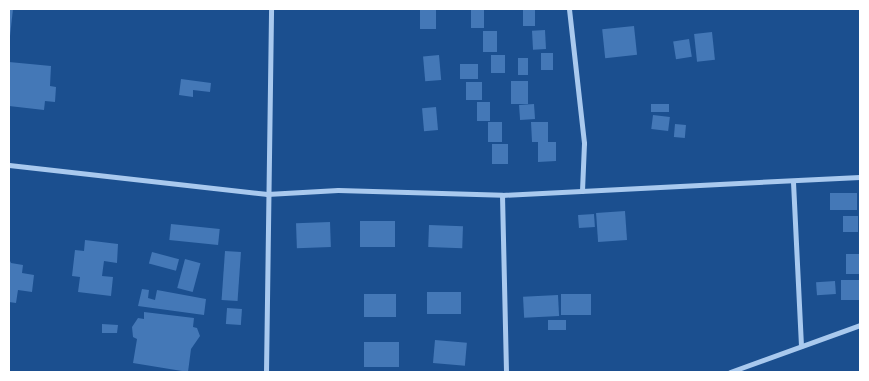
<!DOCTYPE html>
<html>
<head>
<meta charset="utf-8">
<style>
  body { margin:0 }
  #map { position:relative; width:869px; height:381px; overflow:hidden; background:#1b4f8f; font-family:Helvetica,sans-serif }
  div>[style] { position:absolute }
  .building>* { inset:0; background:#4478b7; transform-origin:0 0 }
  .minor>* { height:5px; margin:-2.5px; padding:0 2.5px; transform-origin:2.5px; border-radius:2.5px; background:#a9c9ee }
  span { translate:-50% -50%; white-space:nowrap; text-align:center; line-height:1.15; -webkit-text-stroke:4px #1b4f8f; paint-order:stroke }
  .frame { position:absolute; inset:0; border:10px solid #fff; pointer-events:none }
</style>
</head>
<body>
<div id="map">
  <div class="building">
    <div style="clip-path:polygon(9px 9px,13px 9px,10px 36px,9px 36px)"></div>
    <div style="left:420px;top:9px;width:16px;height:20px"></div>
    <div style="left:471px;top:10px;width:13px;height:18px"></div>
    <div style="left:523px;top:10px;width:12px;height:16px"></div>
    <div style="left:634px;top:26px;width:29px;height:32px;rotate:84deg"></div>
    <div style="left:545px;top:30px;width:19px;height:13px;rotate:87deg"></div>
    <div style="left:483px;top:31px;width:14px;height:21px"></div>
    <div style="left:712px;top:32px;width:28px;height:18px;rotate:84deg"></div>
    <div style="left:689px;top:39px;width:18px;height:16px;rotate:81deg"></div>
    <div style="left:541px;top:53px;width:12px;height:17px"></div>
    <div style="left:439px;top:55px;width:25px;height:16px;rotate:85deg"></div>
    <div style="left:491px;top:55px;width:14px;height:18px"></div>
    <div style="left:518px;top:58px;width:10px;height:17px"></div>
    <div style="clip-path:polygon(9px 62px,51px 66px,50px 86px,56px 87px,55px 102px,45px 101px,44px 110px,9px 106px)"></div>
    <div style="left:460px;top:64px;width:18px;height:15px"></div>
    <div style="clip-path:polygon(181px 79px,211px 83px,210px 92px,193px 90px,193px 97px,179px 95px)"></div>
    <div style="left:511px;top:81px;width:17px;height:23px"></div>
    <div style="left:466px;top:82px;width:16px;height:18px"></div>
    <div style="left:477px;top:102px;width:13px;height:19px"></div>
    <div style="left:534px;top:104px;width:15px;height:15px;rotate:86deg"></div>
    <div style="left:651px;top:104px;width:18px;height:8px"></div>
    <div style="left:436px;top:107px;width:23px;height:14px;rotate:85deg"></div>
    <div style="left:653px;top:115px;width:17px;height:14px;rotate:7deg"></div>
    <div style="left:488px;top:122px;width:14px;height:20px"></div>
    <div style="clip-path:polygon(531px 122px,548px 122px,548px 142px,556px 142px,556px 161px,538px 162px,538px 142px,532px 142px)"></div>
    <div style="left:675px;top:124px;width:11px;height:13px;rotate:5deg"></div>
    <div style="left:492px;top:144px;width:16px;height:20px"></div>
    <div style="left:857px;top:193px;width:17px;height:27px;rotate:90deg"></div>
    <div style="left:625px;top:211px;width:29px;height:29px;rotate:86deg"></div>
    <div style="left:594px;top:214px;width:13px;height:16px;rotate:86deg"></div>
    <div style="left:858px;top:216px;width:16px;height:15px;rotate:90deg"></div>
    <div style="left:360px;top:221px;width:35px;height:26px"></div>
    <div style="left:330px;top:222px;width:25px;height:34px;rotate:88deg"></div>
    <div style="left:171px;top:224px;width:49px;height:16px;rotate:6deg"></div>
    <div style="left:429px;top:225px;width:34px;height:22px;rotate:2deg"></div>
    <div style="clip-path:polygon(85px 240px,118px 244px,117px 263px,104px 261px,102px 276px,113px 277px,111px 296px,78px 292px,80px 277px,72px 276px,75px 250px,84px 251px)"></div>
    <div style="left:225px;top:251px;width:16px;height:49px;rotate:4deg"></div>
    <div style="left:152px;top:252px;width:28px;height:12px;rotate:15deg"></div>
    <div style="left:846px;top:254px;width:14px;height:20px"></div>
    <div style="clip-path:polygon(9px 259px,11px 263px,23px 265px,22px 273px,34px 275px,32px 292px,18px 290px,16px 303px,9px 302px)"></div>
    <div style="left:185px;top:259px;width:16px;height:30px;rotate:15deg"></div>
    <div style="left:860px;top:280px;width:20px;height:19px;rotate:90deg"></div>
    <div style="left:835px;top:281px;width:13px;height:19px;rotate:86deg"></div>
    <div style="clip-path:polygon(142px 289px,149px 290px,148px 298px,155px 300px,157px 290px,206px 299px,204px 315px,138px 306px)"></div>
    <div style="left:427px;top:292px;width:34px;height:22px"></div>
    <div style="left:364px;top:294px;width:32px;height:23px"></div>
    <div style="left:561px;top:294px;width:30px;height:21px"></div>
    <div style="left:558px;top:295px;width:21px;height:35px;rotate:87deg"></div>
    <div style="left:227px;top:308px;width:15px;height:16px;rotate:4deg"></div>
    <div style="clip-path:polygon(144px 312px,194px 318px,193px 327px,197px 328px,200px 336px,191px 349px,188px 372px,133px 363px,137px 339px,133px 337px,132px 327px,138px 318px,144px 319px)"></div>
    <div style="left:566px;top:320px;width:10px;height:18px;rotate:90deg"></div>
    <div style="clip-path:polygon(102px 324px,118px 325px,117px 333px,102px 333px)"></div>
    <div style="left:435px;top:340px;width:32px;height:23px;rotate:5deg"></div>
    <div style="left:364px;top:342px;width:35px;height:25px"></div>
  </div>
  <div class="minor">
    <div style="left:569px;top:9px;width:135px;rotate:83.6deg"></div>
    <div style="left:584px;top:143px;width:48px;rotate:92.4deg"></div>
    <div style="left:9px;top:165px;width:260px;rotate:6.4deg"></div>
    <div style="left:267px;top:194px;width:71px;rotate:-3.2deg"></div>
    <div style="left:338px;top:190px;width:164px;rotate:1.7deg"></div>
    <div style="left:502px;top:195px;width:358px;rotate:-2.9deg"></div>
    <div style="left:793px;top:182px;width:164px;rotate:87.2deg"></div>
    <div style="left:502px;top:195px;width:177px;rotate:88.7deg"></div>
    <div style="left:266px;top:372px;width:363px;rotate:-89.2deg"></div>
    <div style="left:730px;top:372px;width:138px;rotate:-19.9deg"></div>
  </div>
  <div class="frame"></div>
</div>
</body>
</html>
